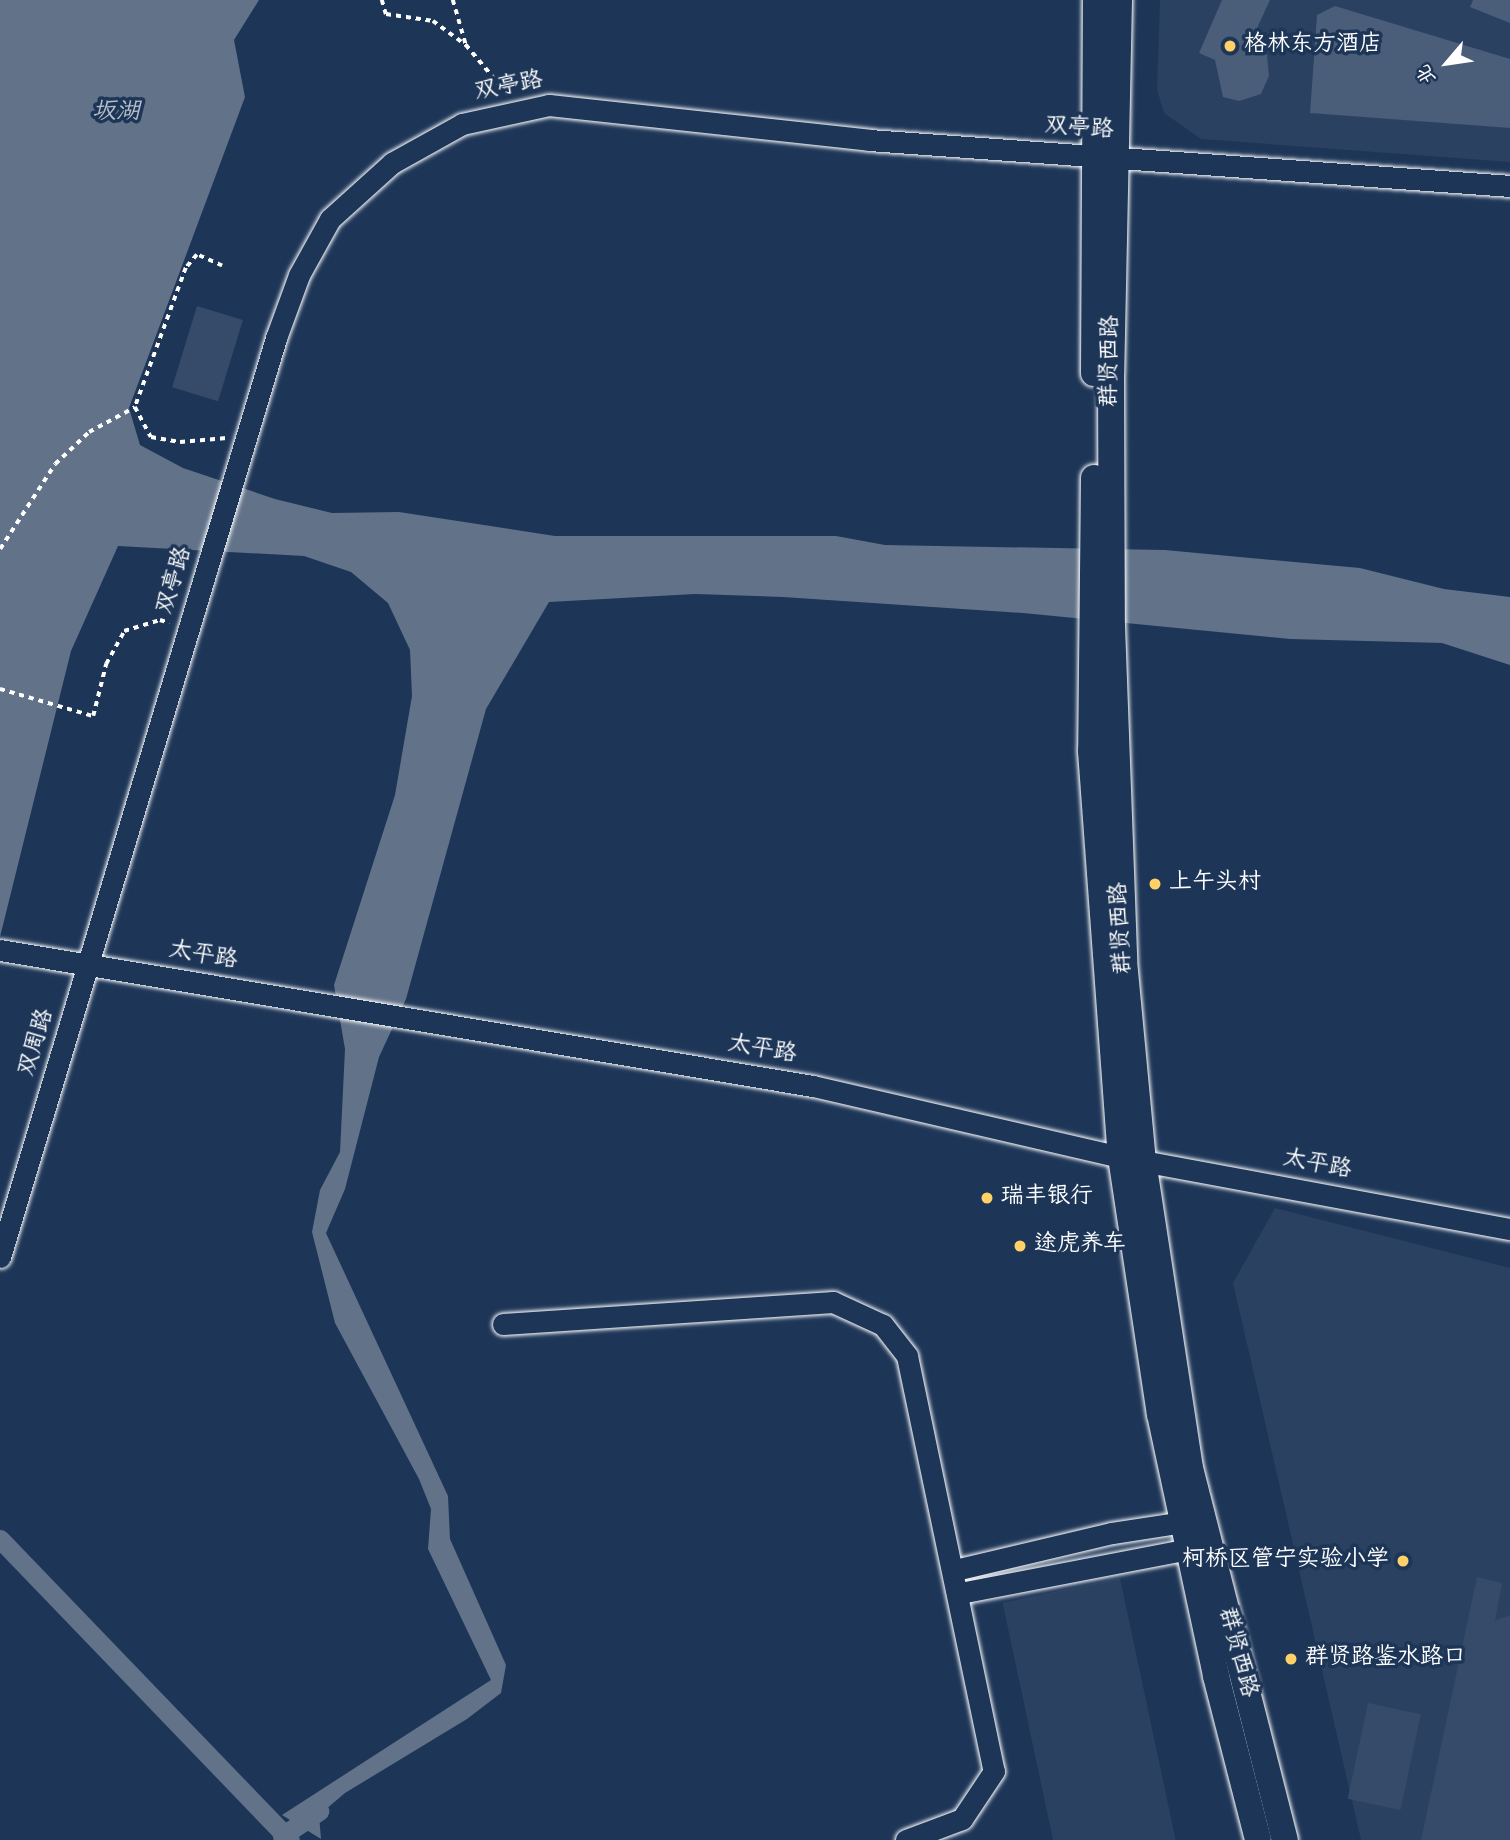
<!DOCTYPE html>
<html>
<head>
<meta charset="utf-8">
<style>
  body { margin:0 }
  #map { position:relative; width:1510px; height:1840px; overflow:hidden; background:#1d3557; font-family:"Gochi Hand","LXGW WenKai TC",sans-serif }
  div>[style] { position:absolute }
  .built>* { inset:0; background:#2a4161; transform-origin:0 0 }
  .green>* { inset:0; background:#364b69; transform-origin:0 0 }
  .water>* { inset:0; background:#617289 }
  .canal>* { height:19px; margin:-9.5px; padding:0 9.5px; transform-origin:9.5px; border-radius:9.5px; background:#617289 }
  .building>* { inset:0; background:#4a5d79 }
  .path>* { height:3.5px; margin-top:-1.75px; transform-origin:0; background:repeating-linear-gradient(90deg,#fff 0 5px,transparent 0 10px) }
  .roads { filter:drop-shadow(0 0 2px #fff) drop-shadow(0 0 2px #fff) }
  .minor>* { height:21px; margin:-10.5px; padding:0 10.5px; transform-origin:10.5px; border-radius:10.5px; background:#1d3557 }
  .major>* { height:26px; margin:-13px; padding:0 13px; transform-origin:13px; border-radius:13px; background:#1d3557 }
  .dots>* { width:19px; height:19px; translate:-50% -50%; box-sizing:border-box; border:4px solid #1d3557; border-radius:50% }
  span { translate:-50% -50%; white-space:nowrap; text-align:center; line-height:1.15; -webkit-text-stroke:7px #1d3557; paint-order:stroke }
  .poi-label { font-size:23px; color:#fff }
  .left { translate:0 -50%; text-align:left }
  .right { translate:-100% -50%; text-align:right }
  .street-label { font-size:23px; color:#fff }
  .water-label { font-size:24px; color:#b8c0ca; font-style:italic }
  .north { position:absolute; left:1412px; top:28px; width:70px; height:70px; -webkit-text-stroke:5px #1d3557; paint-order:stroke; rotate:241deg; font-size:19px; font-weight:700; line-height:28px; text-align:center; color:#fff }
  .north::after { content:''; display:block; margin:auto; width:24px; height:32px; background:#fff; clip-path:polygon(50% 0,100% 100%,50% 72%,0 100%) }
</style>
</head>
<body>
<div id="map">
  <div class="built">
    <div style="clip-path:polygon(1160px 0,1510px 0,1510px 162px,1201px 139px,1164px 113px,1157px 90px)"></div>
    <div style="clip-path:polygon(1275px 1208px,1510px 1268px,1510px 1840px,1361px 1840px,1233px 1283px)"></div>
    <div style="left:1120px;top:1578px;width:268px;height:120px;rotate:78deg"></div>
  </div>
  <div class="green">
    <div style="left:197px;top:306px;width:48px;height:85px;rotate:17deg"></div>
    <div style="clip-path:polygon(1477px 1577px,1502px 1583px,1495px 1621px,1510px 1615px,1510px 1840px,1421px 1840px)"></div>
    <div style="left:1368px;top:1703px;width:54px;height:98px;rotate:12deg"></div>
  </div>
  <div class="water">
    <div style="clip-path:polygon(0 0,259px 0,234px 40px,245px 97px,129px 408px,140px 445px,183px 468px,275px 499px,332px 513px,399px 512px,555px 536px,836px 536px,885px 545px,1165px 550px,1360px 568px,1444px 589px,1510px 597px,1510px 665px,1442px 643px,1290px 639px,1023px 613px,783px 597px,695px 594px,549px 602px,486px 709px,406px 999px,379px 1057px,345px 1189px,326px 1233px,448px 1496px,450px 1539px,506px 1665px,501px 1693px,467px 1719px,345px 1793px,319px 1815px,321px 1839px,282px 1815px,491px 1680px,428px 1549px,431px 1509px,419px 1479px,335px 1323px,312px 1232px,320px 1190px,340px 1152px,345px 1049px,334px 985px,395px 795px,412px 696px,410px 650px,388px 603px,351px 572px,304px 556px,118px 546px,71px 651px,0 937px)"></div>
  </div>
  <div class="canal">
    <div style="left:0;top:1539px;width:418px;rotate:46.1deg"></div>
    <div style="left:282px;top:1836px;width:45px;rotate:-34deg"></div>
  </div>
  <div class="building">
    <div style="clip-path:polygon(1222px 0,1270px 0,1252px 39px,1267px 55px,1269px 76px,1261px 94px,1239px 101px,1223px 97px,1215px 60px,1199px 53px)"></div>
    <div style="clip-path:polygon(1473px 0,1510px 0,1510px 23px,1470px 7px)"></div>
    <div style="clip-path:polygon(1335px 6px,1510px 59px,1510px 128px,1310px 113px,1317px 15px)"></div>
  </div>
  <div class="path">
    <div style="left:382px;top:0;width:15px;rotate:74deg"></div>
    <div style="left:386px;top:14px;width:48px;rotate:8.5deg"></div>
    <div style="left:433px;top:21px;width:41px;rotate:36deg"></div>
    <div style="left:453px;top:0;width:47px;rotate:73.9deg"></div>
    <div style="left:466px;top:45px;width:67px;rotate:49.9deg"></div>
    <div style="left:222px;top:266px;width:27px;rotate:-156deg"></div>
    <div style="left:197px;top:255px;width:17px;rotate:130deg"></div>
    <div style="left:186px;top:268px;width:148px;rotate:110.1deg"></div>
    <div style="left:135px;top:407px;width:34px;rotate:62deg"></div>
    <div style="left:151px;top:437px;width:29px;rotate:10deg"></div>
    <div style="left:180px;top:442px;width:47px;rotate:-4.9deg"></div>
    <div style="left:0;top:549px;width:101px;rotate:-57.1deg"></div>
    <div style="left:55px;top:464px;width:47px;rotate:-43.3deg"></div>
    <div style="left:89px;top:432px;width:52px;rotate:-28.5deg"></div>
    <div style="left:0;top:689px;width:97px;rotate:16.2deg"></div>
    <div style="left:93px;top:716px;width:54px;rotate:-76deg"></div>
    <div style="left:106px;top:664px;width:38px;rotate:-61deg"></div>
    <div style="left:124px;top:631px;width:38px;rotate:-17deg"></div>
    <div style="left:160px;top:620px;width:10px;rotate:17deg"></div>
  </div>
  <div class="roads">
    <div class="minor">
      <div style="left:0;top:950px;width:824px;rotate:9.5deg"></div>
      <div style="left:813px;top:1086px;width:316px;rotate:13deg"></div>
      <div style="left:1121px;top:1157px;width:396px;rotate:10.5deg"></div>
      <div style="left:0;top:1257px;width:960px;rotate:-73.28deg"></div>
      <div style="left:276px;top:338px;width:67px;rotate:-69.9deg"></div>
      <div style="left:299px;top:275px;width:64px;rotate:-61deg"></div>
      <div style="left:330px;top:219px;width:84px;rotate:-42.1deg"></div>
      <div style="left:392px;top:163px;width:80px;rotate:-29.1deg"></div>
      <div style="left:462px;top:124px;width:89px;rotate:-12.3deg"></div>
      <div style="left:549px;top:105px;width:322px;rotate:6.2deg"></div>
      <div style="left:869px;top:140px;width:643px;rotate:4.1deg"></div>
      <div style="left:503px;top:1324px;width:331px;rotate:-3.8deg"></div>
      <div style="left:833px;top:1302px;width:55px;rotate:24.7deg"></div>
      <div style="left:883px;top:1325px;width:39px;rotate:52deg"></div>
      <div style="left:907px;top:1356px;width:424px;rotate:78.2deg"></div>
      <div style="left:994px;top:1771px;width:58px;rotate:123.7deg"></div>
      <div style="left:962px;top:1819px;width:60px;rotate:159.4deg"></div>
      <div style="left:955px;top:1570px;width:161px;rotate:-13.3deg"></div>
      <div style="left:1112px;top:1533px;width:73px;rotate:-8.7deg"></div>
      <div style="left:960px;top:1593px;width:233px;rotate:-10.9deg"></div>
    </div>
    <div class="major">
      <div style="left:1119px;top:0;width:374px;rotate:91.2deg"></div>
      <div style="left:1111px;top:374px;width:252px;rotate:89.8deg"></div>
      <div style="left:1112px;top:626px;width:335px;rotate:87.9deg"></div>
      <div style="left:1124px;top:961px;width:201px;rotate:84.6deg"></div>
      <div style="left:1143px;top:1161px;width:311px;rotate:81.3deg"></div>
      <div style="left:1190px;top:1468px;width:384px;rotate:75.7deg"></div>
      <div style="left:1094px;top:373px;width:373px;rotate:-89.7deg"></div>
      <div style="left:1094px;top:478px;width:273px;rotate:90.6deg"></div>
      <div style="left:1091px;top:751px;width:407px;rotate:85.8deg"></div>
      <div style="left:1121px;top:1157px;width:260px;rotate:81.4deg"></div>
      <div style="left:1160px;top:1414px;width:268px;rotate:77.9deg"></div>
      <div style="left:1216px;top:1676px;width:169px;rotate:75.6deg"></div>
    </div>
  </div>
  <div class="dots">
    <div style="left:1230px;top:46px;background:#ffd166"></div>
    <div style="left:1155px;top:884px;background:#ffd166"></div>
    <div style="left:987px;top:1198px;background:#ffd166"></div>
    <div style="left:1020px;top:1246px;background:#ffd166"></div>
    <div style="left:1403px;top:1561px;background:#ffd166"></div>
    <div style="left:1291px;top:1659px;background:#ffd166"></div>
  </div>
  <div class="poi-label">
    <span class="left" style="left:1244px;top:46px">格林东方酒店</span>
    <span class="left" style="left:1169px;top:884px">上午头村</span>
    <span class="left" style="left:1001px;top:1198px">瑞丰银行</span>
    <span class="left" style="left:1034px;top:1246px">途虎养车</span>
    <span class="right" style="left:1389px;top:1561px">柯桥区管宁实验小学</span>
    <span class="left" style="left:1305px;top:1659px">群贤路鉴水路口</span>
  </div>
  <div class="street-label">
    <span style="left:509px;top:88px;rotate:-11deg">双亭路</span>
    <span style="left:1079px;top:130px;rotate:4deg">双亭路</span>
    <span style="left:1112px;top:361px;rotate:-89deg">群贤西路</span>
    <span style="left:176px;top:581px;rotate:-73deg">双亭路</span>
    <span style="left:1123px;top:928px;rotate:-93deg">群贤西路</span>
    <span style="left:203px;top:957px;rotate:10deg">太平路</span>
    <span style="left:38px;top:1043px;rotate:-73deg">双周路</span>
    <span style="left:762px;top:1051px;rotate:10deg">太平路</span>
    <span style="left:1317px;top:1166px;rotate:11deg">太平路</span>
    <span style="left:1236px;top:1653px;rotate:75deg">群贤西路</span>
  </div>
  <div class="water-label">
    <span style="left:116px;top:114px">坂湖</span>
  </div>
  <div class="north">北</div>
</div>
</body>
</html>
